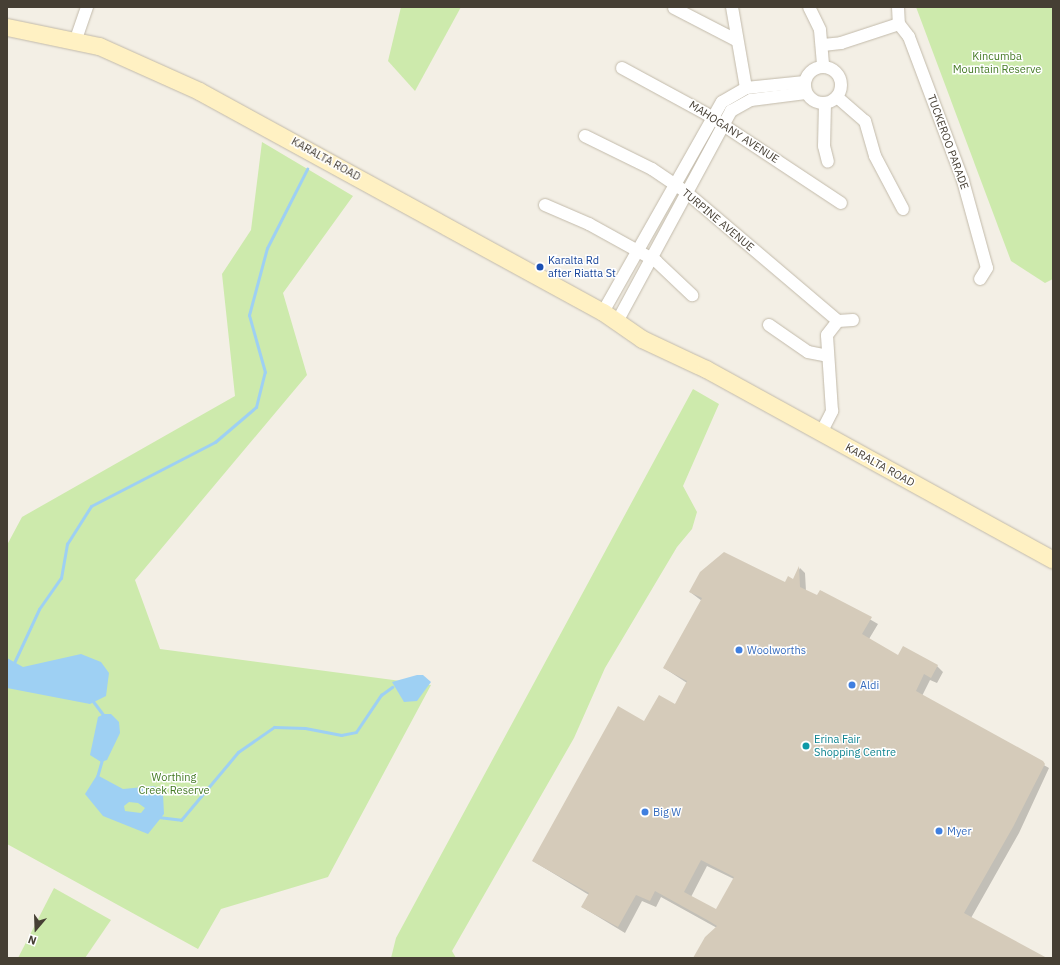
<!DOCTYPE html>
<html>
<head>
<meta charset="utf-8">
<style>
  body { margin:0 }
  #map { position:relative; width:1060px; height:965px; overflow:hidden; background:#f3efe5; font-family:"IBM Plex Sans",sans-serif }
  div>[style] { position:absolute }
  .green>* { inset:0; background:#cdeaac }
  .water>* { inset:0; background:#9ed0f3 }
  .shadow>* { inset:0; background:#0003 }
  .stream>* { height:3px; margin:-1.5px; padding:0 1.5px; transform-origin:1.5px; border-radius:1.5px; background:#9ed0f3 }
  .building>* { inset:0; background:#d5cbba }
  .roads { filter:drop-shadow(0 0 1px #c2baaa) drop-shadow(0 0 1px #c2baaa) }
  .street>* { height:12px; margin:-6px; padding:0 6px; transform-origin:6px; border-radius:6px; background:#fff }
  .street>.ring { margin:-6px; padding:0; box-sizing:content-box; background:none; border:12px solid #fff; border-radius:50% }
  .secondary>* { height:17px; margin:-8.5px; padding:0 8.5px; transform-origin:8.5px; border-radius:8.5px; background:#fff1c3 }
  .dots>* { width:11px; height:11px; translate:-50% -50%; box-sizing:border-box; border:2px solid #fff; border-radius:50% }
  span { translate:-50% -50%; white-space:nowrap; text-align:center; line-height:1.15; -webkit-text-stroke:3px #fff; paint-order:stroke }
  .park-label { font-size:11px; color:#447a25 }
  .street-label { font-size:11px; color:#463f34 }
  .transit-label { font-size:11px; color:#164399 }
  .left { translate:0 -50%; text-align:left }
  .shop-label { font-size:11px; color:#366cbe }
  .culture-label { font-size:11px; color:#0d838f }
  .frame { position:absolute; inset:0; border:8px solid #463f34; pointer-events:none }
  .north { position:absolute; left:16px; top:909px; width:40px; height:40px; -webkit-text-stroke:3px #fff; paint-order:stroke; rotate:199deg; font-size:11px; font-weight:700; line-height:16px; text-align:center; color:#463f34 }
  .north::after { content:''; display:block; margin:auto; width:14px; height:18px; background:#463f34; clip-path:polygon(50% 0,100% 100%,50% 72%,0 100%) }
</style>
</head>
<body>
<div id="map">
  <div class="green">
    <div style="clip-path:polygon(401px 7px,461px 7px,415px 91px,388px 61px)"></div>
    <div style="clip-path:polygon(916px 7px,1053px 7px,1053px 279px,1045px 283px,1011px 261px)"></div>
    <div style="clip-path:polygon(262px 142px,353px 196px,283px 293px,307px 375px,135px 580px,160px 649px,431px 685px,328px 877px,221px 909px,198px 949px,7px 844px,7px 545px,22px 517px,235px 396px,222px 274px,251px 230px)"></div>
    <div style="clip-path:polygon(693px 389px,719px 404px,683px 486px,697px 512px,692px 529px,677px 547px,605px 668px,574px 738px,452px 951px,456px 958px,391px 958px,396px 938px)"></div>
    <div style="clip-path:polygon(54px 888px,111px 920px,85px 958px,18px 958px)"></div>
  </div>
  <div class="water">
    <div style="clip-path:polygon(81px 654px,101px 662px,109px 673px,106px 696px,90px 704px,7px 688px,7px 658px,23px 667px)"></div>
    <div style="clip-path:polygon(417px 675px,423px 675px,431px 682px,417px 701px,404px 702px,392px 682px)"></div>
    <div style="clip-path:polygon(104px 714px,111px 714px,119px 722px,120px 733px,107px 760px,101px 762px,90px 755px,98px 717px)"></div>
    <div style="clip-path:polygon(evenodd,97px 775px,123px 789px,154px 786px,163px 794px,164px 814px,148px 834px,103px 816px,85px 794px,97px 775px,129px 802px,138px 803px,145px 808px,141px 813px,125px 811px,124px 806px,129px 802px)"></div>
  </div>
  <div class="shadow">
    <div style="clip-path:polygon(evenodd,800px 568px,805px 573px,806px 591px,818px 596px,821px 591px,878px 624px,869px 639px,899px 657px,937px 666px,943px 672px,937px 683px,930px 680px,922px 696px,1049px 768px,1019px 833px,971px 918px,1045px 958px,695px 958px,717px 928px,661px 897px,656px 907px,642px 901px,625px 933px,582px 907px,589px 895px,533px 861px,645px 722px,675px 705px,687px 683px,664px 668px,702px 601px,690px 592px,785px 583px,793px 581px,800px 568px,707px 866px,734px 879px,716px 911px,691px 897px,707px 866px)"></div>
  </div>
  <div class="stream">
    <div style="left:13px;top:665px;width:62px;rotate:-65.1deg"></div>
    <div style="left:39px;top:609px;width:38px;rotate:-55deg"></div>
    <div style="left:61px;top:578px;width:35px;rotate:-80deg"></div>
    <div style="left:67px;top:544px;width:45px;rotate:-57.7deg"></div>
    <div style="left:91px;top:506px;width:140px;rotate:-27.3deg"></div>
    <div style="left:215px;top:442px;width:54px;rotate:-40.5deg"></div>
    <div style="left:256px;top:407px;width:36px;rotate:-76deg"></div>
    <div style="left:265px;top:372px;width:59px;rotate:-105.7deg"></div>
    <div style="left:249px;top:315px;width:69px;rotate:-75deg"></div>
    <div style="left:267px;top:248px;width:89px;rotate:-63.1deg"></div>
    <div style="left:92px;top:700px;width:21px;rotate:53deg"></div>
    <div style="left:97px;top:777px;width:18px;rotate:-74deg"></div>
    <div style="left:158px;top:817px;width:23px;rotate:7deg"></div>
    <div style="left:181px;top:820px;width:89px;rotate:-50deg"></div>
    <div style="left:238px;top:752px;width:44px;rotate:-34.8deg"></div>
    <div style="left:274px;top:727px;width:31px;rotate:2deg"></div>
    <div style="left:305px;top:728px;width:37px;rotate:11deg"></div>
    <div style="left:341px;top:735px;width:15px;rotate:-11deg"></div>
    <div style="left:356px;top:732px;width:45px;rotate:-56deg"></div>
    <div style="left:381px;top:695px;width:14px;rotate:-36deg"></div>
  </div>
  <div class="building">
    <div style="clip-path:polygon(evenodd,724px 552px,785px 582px,788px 576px,793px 579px,799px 566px,800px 587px,817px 595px,820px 590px,872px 617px,862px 634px,898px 655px,903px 646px,938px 665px,931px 678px,924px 674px,916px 691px,1043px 761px,1045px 764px,1013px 827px,964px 913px,1047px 958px,693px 958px,705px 937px,717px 926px,709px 921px,655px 891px,650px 901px,636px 895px,618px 927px,581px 907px,589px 893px,532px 861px,618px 706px,644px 721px,659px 695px,675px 704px,687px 681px,663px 668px,702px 598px,689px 592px,700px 572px,724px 552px,701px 860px,734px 877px,716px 909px,684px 892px,701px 860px)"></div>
  </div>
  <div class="roads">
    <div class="street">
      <div style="left:732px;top:7px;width:82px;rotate:80.2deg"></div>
      <div style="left:809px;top:7px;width:25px;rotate:64deg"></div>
      <div style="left:820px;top:30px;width:37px;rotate:85deg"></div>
      <div style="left:898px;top:7px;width:17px;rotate:87deg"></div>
      <div style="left:899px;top:24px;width:16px;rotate:52deg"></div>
      <div style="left:909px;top:37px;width:154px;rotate:69.4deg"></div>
      <div style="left:963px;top:181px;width:90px;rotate:74.6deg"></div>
      <div style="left:987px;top:268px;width:13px;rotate:122deg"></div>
      <div style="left:674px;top:8px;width:70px;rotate:27.3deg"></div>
      <div style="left:76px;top:39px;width:34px;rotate:-71deg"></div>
      <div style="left:823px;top:45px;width:18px;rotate:-6deg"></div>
      <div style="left:841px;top:43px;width:61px;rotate:-18.1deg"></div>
      <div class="ring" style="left:805px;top:67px;width:24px;height:24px"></div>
      <div style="left:622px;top:68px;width:94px;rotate:28.5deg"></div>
      <div style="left:705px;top:113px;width:163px;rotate:33.5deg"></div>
      <div style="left:837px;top:97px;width:37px;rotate:41deg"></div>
      <div style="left:865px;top:121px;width:36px;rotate:74deg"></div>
      <div style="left:875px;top:156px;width:60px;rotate:62.2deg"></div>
      <div style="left:825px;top:103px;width:43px;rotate:91.3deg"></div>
      <div style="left:824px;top:146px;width:16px;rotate:76deg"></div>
      <div style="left:585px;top:136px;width:75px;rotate:26.2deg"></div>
      <div style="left:652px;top:169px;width:41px;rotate:34.1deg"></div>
      <div style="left:686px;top:192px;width:199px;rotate:40.3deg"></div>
      <div style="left:545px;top:205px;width:48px;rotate:23.4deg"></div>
      <div style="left:589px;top:224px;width:77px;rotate:28.9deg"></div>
      <div style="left:656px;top:261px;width:50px;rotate:43.4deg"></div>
      <div style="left:603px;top:312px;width:241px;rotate:-60.5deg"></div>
      <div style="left:722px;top:102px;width:28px;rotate:-30deg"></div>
      <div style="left:746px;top:88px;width:59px;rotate:-5.8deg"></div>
      <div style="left:618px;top:320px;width:238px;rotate:-61.6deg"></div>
      <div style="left:731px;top:111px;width:23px;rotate:-29deg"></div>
      <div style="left:751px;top:100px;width:55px;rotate:-7.3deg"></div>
      <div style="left:769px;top:325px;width:47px;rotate:34.7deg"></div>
      <div style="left:808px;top:352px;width:20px;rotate:11deg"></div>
      <div style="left:821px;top:433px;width:25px;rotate:-63deg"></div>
      <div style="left:832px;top:411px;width:76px;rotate:-93.8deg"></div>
      <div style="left:827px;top:335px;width:18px;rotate:-52deg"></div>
      <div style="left:838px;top:321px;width:15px;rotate:-4deg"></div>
    </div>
    <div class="secondary">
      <div style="left:7px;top:27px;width:94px;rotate:11.7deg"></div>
      <div style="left:99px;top:46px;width:110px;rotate:24.2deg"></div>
      <div style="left:199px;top:91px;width:460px;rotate:28.7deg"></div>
      <div style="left:603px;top:312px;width:47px;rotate:34.7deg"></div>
      <div style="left:642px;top:339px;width:71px;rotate:25.1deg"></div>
      <div style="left:706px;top:369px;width:396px;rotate:28.8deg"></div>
    </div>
  </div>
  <div class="dots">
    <div style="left:540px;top:267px;background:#1a4fb4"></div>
    <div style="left:739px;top:650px;background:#3f7fe0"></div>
    <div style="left:852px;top:685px;background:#3f7fe0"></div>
    <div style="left:806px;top:746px;background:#0f9aa8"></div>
    <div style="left:645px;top:812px;background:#3f7fe0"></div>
    <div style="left:939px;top:831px;background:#3f7fe0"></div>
  </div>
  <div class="park-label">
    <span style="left:997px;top:63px">Kincumba<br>Mountain Reserve</span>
    <span style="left:174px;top:784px">Worthing<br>Creek Reserve</span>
  </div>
  <div class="street-label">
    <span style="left:734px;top:132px;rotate:33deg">MAHOGANY AVENUE</span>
    <span style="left:948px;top:142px;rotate:70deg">TUCKEROO PARADE</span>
    <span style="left:326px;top:159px;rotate:29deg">KARALTA ROAD</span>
    <span style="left:718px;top:220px;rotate:40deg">TURPINE AVENUE</span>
    <span style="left:880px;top:465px;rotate:29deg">KARALTA ROAD</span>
  </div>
  <div class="transit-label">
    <span class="left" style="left:548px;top:267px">Karalta Rd<br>after Riatta St</span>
  </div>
  <div class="shop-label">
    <span class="left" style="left:747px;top:650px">Woolworths</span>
    <span class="left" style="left:860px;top:685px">Aldi</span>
    <span class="left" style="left:653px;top:812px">Big W</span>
    <span class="left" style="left:947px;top:831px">Myer</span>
  </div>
  <div class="culture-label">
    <span class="left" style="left:814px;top:746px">Erina Fair<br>Shopping Centre</span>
  </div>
  <div class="frame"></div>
  <div class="north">N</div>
</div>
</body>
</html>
